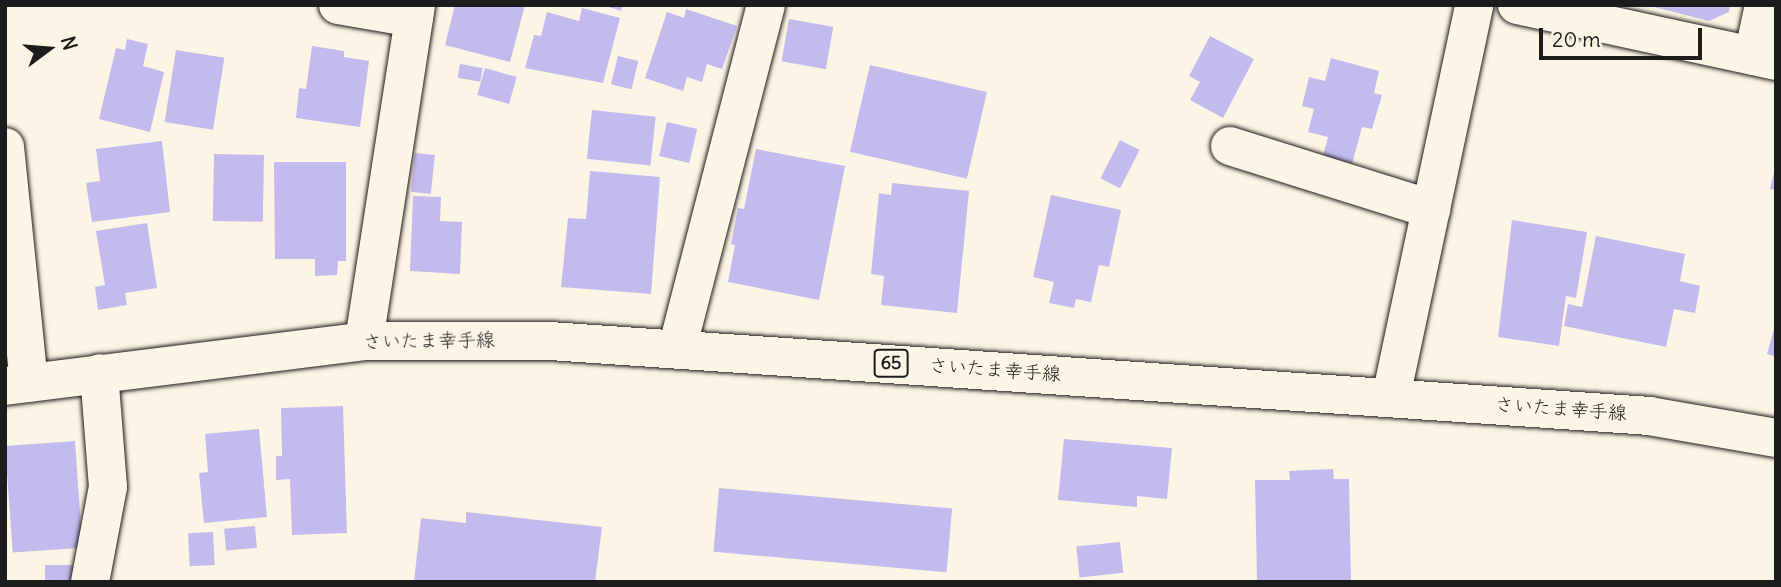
<!DOCTYPE html>
<html>
<head>
<meta charset="utf-8">
<style>
  body { margin:0 }
  #map { position:relative; width:1781px; height:587px; overflow:hidden; background:#fcf5e5; font-family:Delius,"Klee One",sans-serif }
  div>[style] { position:absolute }
  .building>* { inset:0; background:#c3bbed; transform-origin:0 0 }
  .roads { filter:drop-shadow(0 0 2px #1c1c1c) drop-shadow(0 0 2px #1c1c1c) }
  .minor>* { height:38px; margin:-19px; padding:0 19px; transform-origin:19px; border-radius:19px; background:#fcf5e5 }
  .primary>* { height:38px; margin:-19px; padding:0 19px; transform-origin:19px; border-radius:19px; background:#fcf5e5 }
  span { translate:-50% -50%; white-space:nowrap; text-align:center; line-height:1.15; -webkit-text-stroke:5px #fcf5e5; paint-order:stroke }
  .shield-label span { padding:2px 5px; background:#fcf5e5; border:2px solid; border-radius:5px; -webkit-text-stroke-width:0 }
  .shield-label { font-size:18px; color:#1c1c1c; font-weight:700 }
  .street-label { font-size:19px; color:#1c1c1c }
  .frame { position:absolute; inset:0; border:7px solid #1c1c1c; pointer-events:none }
  .north { position:absolute; left:14px; top:14px; width:70px; height:70px; -webkit-text-stroke:5px #fcf5e5; paint-order:stroke; rotate:74deg; font-size:19px; font-weight:700; line-height:28px; text-align:center; color:#1c1c1c }
  .north::after { content:''; display:block; margin:auto; width:24px; height:32px; background:#1c1c1c; clip-path:polygon(50% 0,100% 100%,50% 72%,0 100%) }
  .scale { position:absolute; left:1539px; top:28px; width:163px; height:32px; box-sizing:border-box; border:4px solid #1c1c1c; border-top:0; padding-left:9px; font-size:21px; line-height:24px; white-space:nowrap; color:#1c1c1c; -webkit-text-stroke:5px #fcf5e5; paint-order:stroke }
</style>
</head>
<body>
<div id="map">
  <div class="building">
    <div style="clip-path:polygon(455px 5px,525px 5px,510px 62px,445px 45px)"></div>
    <div style="clip-path:polygon(603px 5px,623px 5px,621px 11px)"></div>
    <div style="clip-path:polygon(1646px 5px,1730px 5px,1729px 12px,1709px 21px)"></div>
    <div style="clip-path:polygon(582px 8px,620px 18px,603px 83px,525px 68px,534px 35px,541px 36px,547px 12px,579px 21px)"></div>
    <div style="clip-path:polygon(686px 9px,737px 26px,722px 69px,707px 64px,702px 82px,687px 77px,683px 91px,645px 78px,667px 12px,684px 18px)"></div>
    <div style="left:789px;top:19px;width:45px;height:43px;rotate:10deg"></div>
    <div style="clip-path:polygon(1210px 36px,1254px 59px,1223px 118px,1190px 100px,1200px 82px,1189px 76px)"></div>
    <div style="clip-path:polygon(127px 39px,148px 44px,143px 66px,164px 72px,150px 132px,99px 119px,116px 48px,125px 50px)"></div>
    <div style="clip-path:polygon(312px 46px,344px 51px,344px 57px,369px 61px,360px 127px,296px 118px,299px 88px,306px 89px)"></div>
    <div style="left:176px;top:50px;width:49px;height:73px;rotate:9deg"></div>
    <div style="left:618px;top:56px;width:21px;height:29px;rotate:14deg"></div>
    <div style="clip-path:polygon(1331px 58px,1379px 71px,1374px 93px,1382px 95px,1372px 129px,1362px 127px,1352px 164px,1323px 156px,1328px 137px,1308px 132px,1314px 109px,1302px 106px,1309px 77px,1325px 81px)"></div>
    <div style="left:460px;top:64px;width:23px;height:14px;rotate:10deg"></div>
    <div style="left:870px;top:65px;width:120px;height:89px;rotate:13deg"></div>
    <div style="left:485px;top:68px;width:33px;height:28px;rotate:16deg"></div>
    <div style="left:592px;top:110px;width:64px;height:49px;rotate:6deg"></div>
    <div style="left:667px;top:122px;width:31px;height:35px;rotate:13deg"></div>
    <div style="left:1120px;top:140px;width:22px;height:43px;rotate:27deg"></div>
    <div style="clip-path:polygon(162px 141px,170px 212px,92px 222px,86px 183px,100px 181px,96px 149px)"></div>
    <div style="clip-path:polygon(756px 149px,845px 166px,819px 300px,728px 282px,735px 245px,731px 244px,738px 208px,744px 209px)"></div>
    <div style="left:415px;top:153px;width:20px;height:39px;rotate:6deg"></div>
    <div style="left:214px;top:154px;width:50px;height:67px;rotate:1deg"></div>
    <div style="clip-path:polygon(274px 162px,346px 162px,346px 261px,338px 261px,337px 275px,315px 276px,315px 259px,275px 259px)"></div>
    <div style="clip-path:polygon(1775px 168px,1776px 168px,1776px 190px,1770px 189px)"></div>
    <div style="clip-path:polygon(590px 171px,660px 177px,651px 294px,561px 287px,568px 218px,586px 219px)"></div>
    <div style="clip-path:polygon(892px 183px,969px 191px,957px 313px,881px 305px,884px 276px,871px 274px,879px 193px,891px 195px)"></div>
    <div style="clip-path:polygon(1051px 195px,1121px 210px,1109px 267px,1099px 265px,1091px 302px,1076px 299px,1074px 308px,1049px 303px,1054px 282px,1033px 277px)"></div>
    <div style="clip-path:polygon(413px 196px,441px 197px,440px 221px,462px 222px,460px 274px,410px 271px)"></div>
    <div style="clip-path:polygon(1512px 220px,1587px 232px,1576px 298px,1566px 296px,1559px 346px,1498px 337px)"></div>
    <div style="clip-path:polygon(147px 223px,157px 288px,125px 293px,127px 305px,98px 310px,95px 287px,105px 285px,96px 231px)"></div>
    <div style="clip-path:polygon(1596px 236px,1685px 254px,1680px 281px,1700px 286px,1695px 313px,1674px 309px,1666px 347px,1564px 326px,1568px 304px,1582px 307px)"></div>
    <div style="clip-path:polygon(1775px 325px,1776px 325px,1776px 357px,1767px 354px)"></div>
    <div style="clip-path:polygon(343px 406px,347px 533px,292px 535px,290px 479px,276px 480px,276px 456px,282px 456px,281px 408px)"></div>
    <div style="clip-path:polygon(259px 429px,267px 517px,204px 523px,199px 473px,208px 472px,205px 434px)"></div>
    <div style="clip-path:polygon(1064px 439px,1172px 448px,1167px 499px,1137px 496px,1137px 507px,1058px 500px)"></div>
    <div style="left:75px;top:441px;width:107px;height:70px;rotate:86deg"></div>
    <div style="clip-path:polygon(1333px 469px,1334px 479px,1349px 479px,1351px 582px,1257px 582px,1255px 480px,1290px 480px,1289px 471px)"></div>
    <div style="left:719px;top:488px;width:234px;height:64px;rotate:5deg"></div>
    <div style="clip-path:polygon(466px 512px,602px 527px,595px 582px,414px 582px,421px 518px,466px 523px)"></div>
    <div style="left:255px;top:526px;width:22px;height:31px;rotate:85deg"></div>
    <div style="left:213px;top:532px;width:33px;height:25px;rotate:87deg"></div>
    <div style="left:1120px;top:542px;width:31px;height:44px;rotate:84deg"></div>
    <div style="left:73px;top:565px;width:17px;height:28px;rotate:90deg"></div>
  </div>
  <div class="roads">
    <div class="minor">
      <div style="left:338px;top:5px;width:77px;rotate:9.7deg"></div>
      <div style="left:1517px;top:5px;width:265px;rotate:12.2deg"></div>
      <div style="left:1753px;top:56px;width:52px;rotate:-77.8deg"></div>
      <div style="left:1230px;top:146px;width:211px;rotate:17.4deg"></div>
      <div style="left:5px;top:147px;width:237px;rotate:84.2deg"></div>
      <div style="left:364px;top:341px;width:340px;rotate:-81.2deg"></div>
      <div style="left:677px;top:349px;width:355px;rotate:-75.5deg"></div>
      <div style="left:1391px;top:397px;width:401px;rotate:-78deg"></div>
      <div style="left:90px;top:582px;width:97px;rotate:-79.3deg"></div>
      <div style="left:108px;top:487px;width:114px;rotate:-94.5deg"></div>
    </div>
    <div class="primary">
      <div style="left:5px;top:386px;width:362px;rotate:-7.1deg"></div>
      <div style="left:364px;top:341px;width:186px"></div>
      <div style="left:550px;top:341px;width:1102px;rotate:3.9deg"></div>
      <div style="left:1649px;top:416px;width:129px;rotate:9.8deg"></div>
    </div>
  </div>
  <div class="shield-label">
    <span style="left:891px;top:363px">65</span>
  </div>
  <div class="street-label">
    <span style="left:429px;top:341px;rotate:-1deg">さいたま幸手線</span>
    <span style="left:995px;top:370px;rotate:4deg">さいたま幸手線</span>
    <span style="left:1561px;top:409px;rotate:4deg">さいたま幸手線</span>
  </div>
  <div class="frame"></div>
  <div class="north">N</div>
  <div class="scale">20 m</div>
</div>
</body>
</html>
